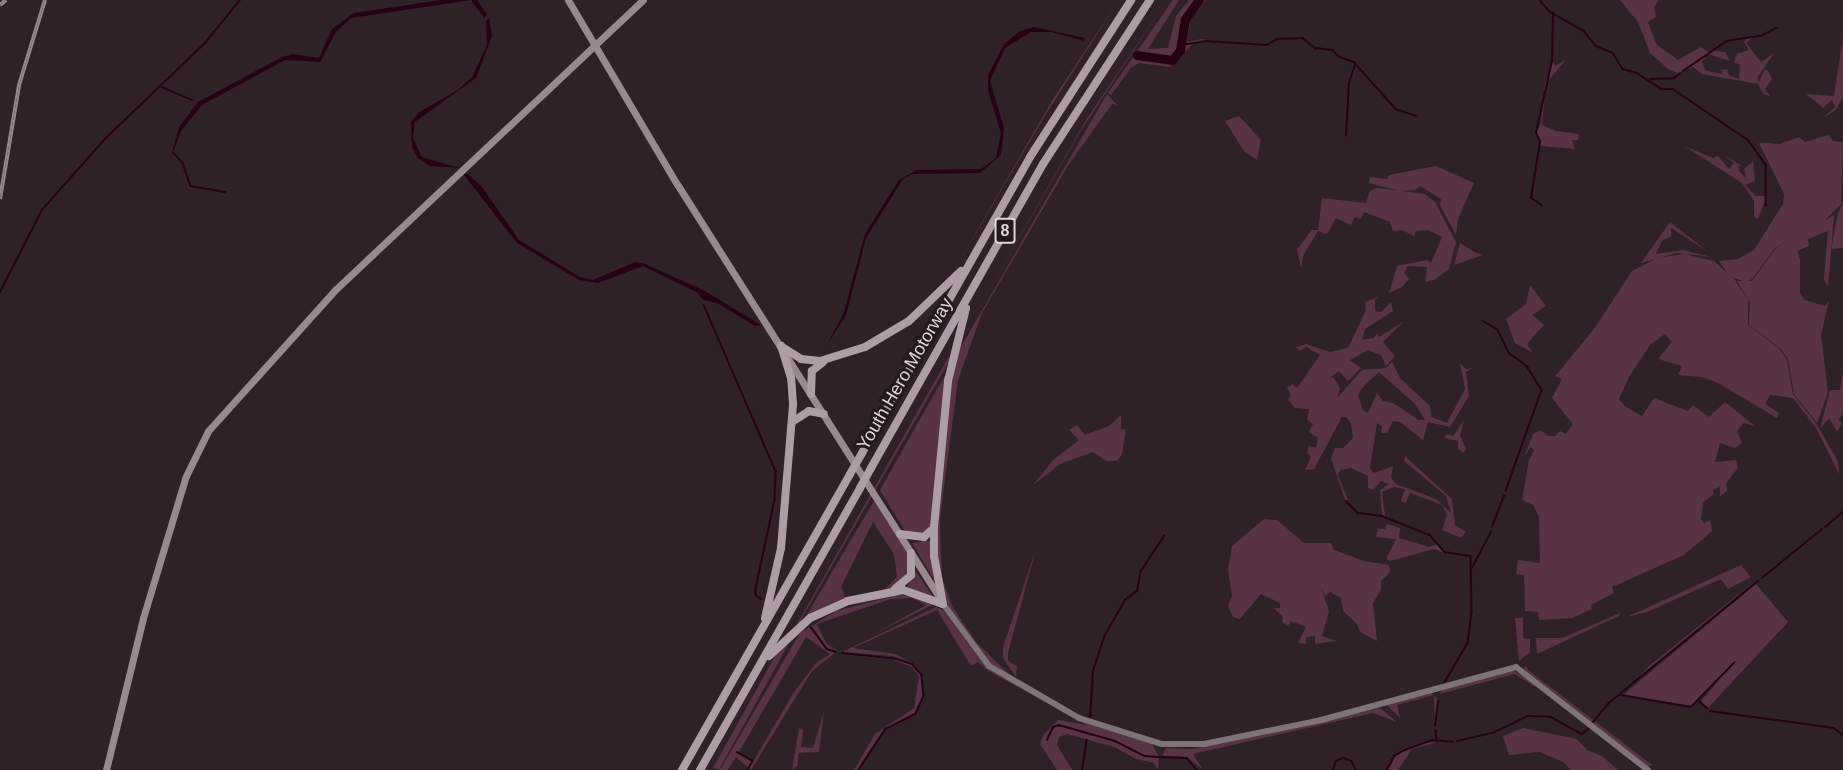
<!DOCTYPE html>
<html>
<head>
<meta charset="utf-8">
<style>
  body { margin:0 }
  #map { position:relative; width:1843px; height:770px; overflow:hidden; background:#2e2227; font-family:Helvetica,sans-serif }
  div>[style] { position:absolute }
  .green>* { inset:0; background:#583345; transform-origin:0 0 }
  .water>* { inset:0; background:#260015 }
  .stream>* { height:1.5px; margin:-0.75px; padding:0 0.75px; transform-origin:0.75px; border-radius:0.75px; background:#260015 }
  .river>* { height:9px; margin:-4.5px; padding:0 4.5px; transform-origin:4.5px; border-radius:4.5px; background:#260015 }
  .secondary>* { height:6px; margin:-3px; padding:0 3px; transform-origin:3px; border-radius:3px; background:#7e7478 }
  .primary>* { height:7px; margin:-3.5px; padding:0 3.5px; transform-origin:3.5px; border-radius:3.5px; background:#978a8f }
  .highway>* { height:8px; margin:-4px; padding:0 4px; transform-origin:4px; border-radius:4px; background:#ad9da4 }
  .rail>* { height:4px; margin-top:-2px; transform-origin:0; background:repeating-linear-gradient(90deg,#24191e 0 4.5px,#93898d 0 9px); box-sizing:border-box; border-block:2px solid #93898d }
  .highway-bridge>* { height:8px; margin:-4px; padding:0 4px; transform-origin:4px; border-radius:4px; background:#ad9da4 }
  span { translate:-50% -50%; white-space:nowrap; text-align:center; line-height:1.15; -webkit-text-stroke:6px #24191e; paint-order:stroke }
  .shield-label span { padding:2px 4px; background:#24191e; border:2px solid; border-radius:4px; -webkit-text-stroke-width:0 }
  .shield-label { font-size:16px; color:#ded6d9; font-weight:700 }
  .street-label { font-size:18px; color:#ded6d9 }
</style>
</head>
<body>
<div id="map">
  <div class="green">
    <div style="clip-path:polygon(1119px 0,1046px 114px,944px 288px,1053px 99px)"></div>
    <div style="clip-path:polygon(1167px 0,1080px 132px,962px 338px,1086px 120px)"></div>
    <div style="clip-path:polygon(1173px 0,1179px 0,1148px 49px,1168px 48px,1176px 16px,1189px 0,1198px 0,1184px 19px,1177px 53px,1168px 60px,1136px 55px,1169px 62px,1179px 53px,1182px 45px,1193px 44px,1170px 67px,1139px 63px,1131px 68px,1111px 95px,1108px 93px)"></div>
    <div style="clip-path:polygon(1200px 0,1206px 0,1190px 21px,1187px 42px,1202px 39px,1213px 41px,1183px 44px,1187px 17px)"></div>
    <div style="clip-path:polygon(1620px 0,1659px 0,1654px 7px,1656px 17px,1648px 22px,1656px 44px,1678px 60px,1701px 47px,1708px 52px,1719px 47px,1715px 51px,1725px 52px,1730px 61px,1708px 54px,1702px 62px,1705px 70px,1713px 72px,1723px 74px,1721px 70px,1727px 69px,1729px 75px,1739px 79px,1740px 65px,1734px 62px,1737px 54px,1749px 50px,1744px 42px,1746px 39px,1724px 43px,1754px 37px,1746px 43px,1761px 62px,1774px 53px,1757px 78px,1759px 82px,1765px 69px,1768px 71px,1772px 79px,1765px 89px,1770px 96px,1763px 94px,1758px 84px,1702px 74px,1693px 67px,1677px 73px,1668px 69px,1650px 53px,1638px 22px)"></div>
    <div style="clip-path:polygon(1843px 37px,1843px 96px,1836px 110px,1823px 118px,1835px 107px,1832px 100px,1823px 108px,1806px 94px,1834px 96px)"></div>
    <div style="clip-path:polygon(1566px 60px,1546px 83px,1542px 125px,1556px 131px,1579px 134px,1578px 140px,1572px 140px,1575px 149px,1540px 146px,1536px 133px,1541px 123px,1545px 84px,1553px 61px,1555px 66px)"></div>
    <div style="clip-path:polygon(1107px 94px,1117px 105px,1112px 104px,1069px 164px,982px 313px,958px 380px,940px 518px,942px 577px,952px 606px,976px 642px,1012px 677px,989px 663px,949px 608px,939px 574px,936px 543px,951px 381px,958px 352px)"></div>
    <div style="clip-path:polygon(1239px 116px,1261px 140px,1257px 160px,1244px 151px,1225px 121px)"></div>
    <div style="clip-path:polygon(1828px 135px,1833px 141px,1843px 142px,1841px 204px,1822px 223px,1775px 248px,1752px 279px,1746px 282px,1730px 277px,1719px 261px,1738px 259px,1754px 250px,1783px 204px,1784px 194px,1759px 143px,1767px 143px,1758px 142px,1780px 144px,1799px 137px,1805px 142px)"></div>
    <div style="clip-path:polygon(1684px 146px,1713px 158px,1718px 156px,1729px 169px,1734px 163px,1724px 155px,1742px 166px,1738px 166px,1739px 171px,1747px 179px,1744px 169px,1753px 161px,1755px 181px,1745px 185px,1756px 196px,1767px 196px,1758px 219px,1754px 217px,1754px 201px,1742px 183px)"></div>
    <div style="clip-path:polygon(1436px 166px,1474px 183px,1458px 219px,1456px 235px,1440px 205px,1441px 199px,1420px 186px,1416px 190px,1399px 191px,1369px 183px,1370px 177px,1387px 179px,1389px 175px)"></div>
    <div style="clip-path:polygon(1377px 188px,1425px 194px,1435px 202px,1456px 242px,1449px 269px,1434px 280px,1425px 282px,1427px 267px,1408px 266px,1404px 273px,1409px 279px,1402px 287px,1389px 293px,1397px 266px,1427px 260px,1431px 263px,1442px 237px,1428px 230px,1416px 231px,1414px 236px,1402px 230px,1393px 231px,1390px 222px,1364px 212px,1361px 219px,1355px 217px,1351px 225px,1336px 218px,1327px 234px,1318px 231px,1304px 254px,1301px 268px,1297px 249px,1312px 230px,1318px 230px,1322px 198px,1366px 203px,1370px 191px)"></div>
    <div style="clip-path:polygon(1843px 203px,1843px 248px,1831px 249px,1838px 213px)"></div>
    <div style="clip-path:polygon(1834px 215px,1828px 287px,1824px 279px,1828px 231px,1808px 239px,1809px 246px,1797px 251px,1800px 259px,1800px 293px,1804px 300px,1825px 306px,1829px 301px,1821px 335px,1828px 392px,1817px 423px,1794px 394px,1788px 359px,1780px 348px,1749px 325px,1750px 303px,1737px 281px,1752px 281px,1776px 248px)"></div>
    <div style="clip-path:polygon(1670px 222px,1707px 251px,1671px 228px,1671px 236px,1662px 241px,1656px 254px,1683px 250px,1712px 257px,1677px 253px,1641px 263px)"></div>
    <div style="clip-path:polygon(1460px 243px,1476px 253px,1483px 255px,1454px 265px)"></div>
    <div style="clip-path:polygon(1684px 254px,1714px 261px,1735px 280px,1748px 300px,1748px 325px,1779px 348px,1787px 360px,1793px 394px,1817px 425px,1838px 461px,1839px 474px,1816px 428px,1793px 398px,1770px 395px,1765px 404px,1779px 413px,1777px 418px,1718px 383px,1702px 377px,1678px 375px,1682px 366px,1658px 359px,1672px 342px,1665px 334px,1650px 345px,1629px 377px,1619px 399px,1626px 407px,1642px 416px,1654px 398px,1688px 411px,1693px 405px,1709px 417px,1725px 402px,1755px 426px,1744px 423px,1737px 431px,1742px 443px,1735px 448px,1720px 443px,1715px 462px,1736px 460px,1738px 468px,1726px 483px,1727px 491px,1720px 496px,1720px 487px,1713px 490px,1714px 494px,1703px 503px,1701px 519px,1704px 523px,1710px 520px,1712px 531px,1684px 555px,1612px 587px,1614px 593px,1591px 605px,1592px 609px,1572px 618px,1539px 620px,1538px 612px,1525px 611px,1524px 575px,1516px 574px,1518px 560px,1540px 563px,1539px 517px,1533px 505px,1522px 500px,1529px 460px,1534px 450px,1531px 447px,1524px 457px,1533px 434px,1540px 430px,1549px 436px,1555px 436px,1560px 431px,1566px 434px,1573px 424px,1552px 398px,1562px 379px,1555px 376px,1594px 329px,1632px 271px,1657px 258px)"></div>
    <div style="clip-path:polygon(1530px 285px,1546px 306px,1532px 315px,1544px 325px,1527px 344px,1533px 353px,1515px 343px,1506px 319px,1526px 304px)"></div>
    <div style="clip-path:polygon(evenodd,1380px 296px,1375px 300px,1375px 311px,1381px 312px,1391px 302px,1393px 311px,1365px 329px,1362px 340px,1374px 338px,1377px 333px,1379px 337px,1404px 321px,1383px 342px,1395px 356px,1386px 366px,1381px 355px,1368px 350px,1350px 360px,1361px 368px,1348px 381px,1339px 371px,1328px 379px,1333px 377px,1340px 388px,1337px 398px,1362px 370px,1386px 368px,1392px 362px,1400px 378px,1430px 406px,1431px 417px,1447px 423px,1465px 389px,1460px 363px,1466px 369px,1472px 368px,1466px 372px,1469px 396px,1450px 427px,1428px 422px,1423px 440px,1400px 422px,1393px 421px,1387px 433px,1381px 433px,1382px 426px,1377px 423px,1370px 468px,1374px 473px,1393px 466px,1391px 478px,1396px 484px,1436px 499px,1451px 513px,1446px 496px,1404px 461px,1405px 456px,1452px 499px,1455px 525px,1466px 532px,1461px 538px,1442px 530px,1447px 515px,1442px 505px,1410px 493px,1406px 503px,1401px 501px,1405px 489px,1394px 487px,1382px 492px,1385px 516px,1382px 515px,1380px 490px,1389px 484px,1381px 481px,1373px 490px,1368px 488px,1368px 476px,1351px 468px,1340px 470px,1338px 475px,1348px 500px,1345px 500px,1331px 458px,1335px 448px,1343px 448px,1353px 438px,1351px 423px,1346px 417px,1342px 417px,1314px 469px,1305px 470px,1311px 457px,1307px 453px,1309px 446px,1316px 448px,1318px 438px,1309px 432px,1313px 424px,1307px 420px,1309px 409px,1295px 408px,1288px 400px,1291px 395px,1287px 388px,1292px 384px,1297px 388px,1320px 355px,1306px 347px,1300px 351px,1296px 347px,1306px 344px,1330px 352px,1348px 348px,1366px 310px,1365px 302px,1380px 296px,1379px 372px,1414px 403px,1425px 420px,1419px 420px,1393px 403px,1383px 401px,1377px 393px,1368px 413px,1363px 410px,1358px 396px,1361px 389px,1379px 372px)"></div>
    <div style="clip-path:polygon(949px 356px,950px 360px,798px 625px,797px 624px)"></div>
    <div style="clip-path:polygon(949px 368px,931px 525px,929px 533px,907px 534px,880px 490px)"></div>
    <div style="clip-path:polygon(1843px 372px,1843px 413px,1838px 420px,1842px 423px,1837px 432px,1829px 418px,1820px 429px,1830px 390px,1840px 390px)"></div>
    <div style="clip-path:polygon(1121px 415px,1121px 429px,1126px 430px,1122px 454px,1117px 461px,1106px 461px,1093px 452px,1060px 464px,1033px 485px,1053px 460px,1079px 440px,1069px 430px,1077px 425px,1085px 435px,1109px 426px)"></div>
    <div style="clip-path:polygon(1464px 420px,1460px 436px,1466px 448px,1464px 453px,1458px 449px,1458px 441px,1445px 438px,1446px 434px,1453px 436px)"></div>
    <div style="clip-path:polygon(evenodd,874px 501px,911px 559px,902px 585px,805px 618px,874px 501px,873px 522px,894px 554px,897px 577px,885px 589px,845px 597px,841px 587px,873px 522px)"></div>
    <div style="clip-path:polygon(1264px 519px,1277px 520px,1304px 543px,1331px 543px,1334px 550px,1364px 561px,1389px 565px,1390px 572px,1381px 581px,1381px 590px,1373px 603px,1377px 641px,1360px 632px,1357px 624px,1343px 611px,1341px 598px,1330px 592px,1325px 596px,1320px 585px,1329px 611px,1322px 636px,1337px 641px,1315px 644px,1315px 636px,1306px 637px,1306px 644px,1298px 643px,1306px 627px,1291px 621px,1288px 626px,1282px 622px,1283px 617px,1274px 608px,1280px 608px,1280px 603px,1261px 594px,1240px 619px,1233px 617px,1228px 606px,1232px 596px,1228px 570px,1232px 546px)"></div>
    <div style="clip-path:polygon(1387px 524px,1400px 528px,1399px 538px,1429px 547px,1437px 544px,1444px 553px,1434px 549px,1390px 561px,1386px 559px,1396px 539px,1376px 537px,1378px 529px,1385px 529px)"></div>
    <div style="clip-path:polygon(931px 540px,936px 583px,912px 543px)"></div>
    <div style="clip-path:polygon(1036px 549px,1008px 653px,1008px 661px,1017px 666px,1016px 677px,1003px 658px,1003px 647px)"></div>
    <div style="clip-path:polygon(1741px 565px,1751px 577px,1728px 589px,1721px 579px,1647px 612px,1627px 617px)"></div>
    <div style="clip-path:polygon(916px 571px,933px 597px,906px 589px)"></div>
    <div style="clip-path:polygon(1755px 581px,1686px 640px,1648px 669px,1629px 689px,1648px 667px)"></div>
    <div style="clip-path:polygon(1756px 584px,1788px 622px,1708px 708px,1701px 701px,1734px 662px,1692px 706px,1623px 695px)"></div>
    <div style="clip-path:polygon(evenodd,897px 595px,913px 596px,934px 604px,874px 634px,926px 605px,912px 598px,891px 599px,817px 624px,826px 643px,838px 651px,827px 648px,812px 627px,826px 649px,835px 653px,812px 671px,751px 770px,736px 757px,728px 770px,720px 770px,800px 633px,836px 611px,897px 595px,806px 637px,830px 654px,816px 663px,794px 692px,751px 765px,752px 762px,736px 751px,739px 752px,806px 637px)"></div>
    <div style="clip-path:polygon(936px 607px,943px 610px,988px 669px,1078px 720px,1152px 744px,1159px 757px,1144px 755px,1115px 740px,1059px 725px,1052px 727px,1046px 741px,1055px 727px,1065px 727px,1115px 742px,1143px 756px,1159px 758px,1158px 770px,1154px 763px,1136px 759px,1114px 747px,1067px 734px,1059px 737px,1057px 745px,1072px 770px,1057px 770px,1040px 744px,1044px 734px,1058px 720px,1086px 725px,987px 670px,978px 662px,971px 666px,937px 610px,853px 648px,895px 654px,912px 663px,892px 656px,842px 652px)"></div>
    <div style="clip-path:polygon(1620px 613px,1619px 616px,1537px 654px,1536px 638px,1562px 638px)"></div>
    <div style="clip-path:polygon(1515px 618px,1523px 618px,1523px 638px,1530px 639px,1530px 652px,1519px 661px)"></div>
    <div style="left:788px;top:645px;width:143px;height:6px;rotate:119deg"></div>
    <div style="clip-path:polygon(840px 654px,897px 659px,912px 665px,921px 675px,923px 696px,916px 714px,885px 729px,858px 770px,854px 770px,875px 734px,914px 708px,919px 676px,912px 667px,894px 660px)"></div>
    <div style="clip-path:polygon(1526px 665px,1528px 670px,1652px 765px,1648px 767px,1524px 669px)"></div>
    <div style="clip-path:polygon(1513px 670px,1536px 684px,1535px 687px,1515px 674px,1440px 694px,1442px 689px)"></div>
    <div style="clip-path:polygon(1431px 693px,1434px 695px,1437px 699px,1435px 726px,1434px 695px,1397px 705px,1400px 718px,1387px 705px)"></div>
    <div style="clip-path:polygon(1380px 708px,1397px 722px,1373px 713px,1193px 754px,1203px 770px,1187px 757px,1162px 756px,1166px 748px,1192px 749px)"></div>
    <div style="clip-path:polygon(824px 711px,819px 752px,799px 753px,797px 766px,792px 770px,799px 728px,803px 730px,801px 747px,813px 748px)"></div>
    <div style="clip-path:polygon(1523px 728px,1577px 739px,1587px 750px,1602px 756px,1618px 770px,1571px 770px,1563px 762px,1540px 752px,1509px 755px,1503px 736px)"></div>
    <div style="clip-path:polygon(1439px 742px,1412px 749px,1398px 770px,1388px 770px,1397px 754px,1425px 743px)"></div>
  </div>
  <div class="water">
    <div style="clip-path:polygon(441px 0,477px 0,487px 14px,484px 18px,471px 0,351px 18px,336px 32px,320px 62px,285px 60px,202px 105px,181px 131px,170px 160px,179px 127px,198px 102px,282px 57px,293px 54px,319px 58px,332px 29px,354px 13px)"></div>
    <div style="clip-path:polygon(489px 18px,492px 36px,476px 78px,415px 122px,413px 138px,422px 157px,459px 168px,430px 166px,418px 158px,412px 147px,411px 122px,419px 112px,458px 90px,472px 77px,487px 45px,486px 21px)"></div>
    <div style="clip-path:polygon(1034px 27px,1085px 38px,1084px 41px,1052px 32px,1031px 32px,1005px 48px,990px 81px,1004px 128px,1001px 155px,980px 173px,913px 174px,903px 179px,866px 238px,846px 315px,826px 347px,844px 312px,865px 234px,899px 180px,917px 170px,981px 169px,996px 158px,1001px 133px,988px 91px,988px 75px,1004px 44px,1020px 31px)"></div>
    <div style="clip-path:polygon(467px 173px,482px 187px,519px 240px,580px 277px,593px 280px,635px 262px,643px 263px,705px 291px,761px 325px,755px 326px,717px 303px,703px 300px,698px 293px,643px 266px,598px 283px,579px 280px,517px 243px,464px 175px)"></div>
  </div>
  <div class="stream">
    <div style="left:1540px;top:0;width:16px;rotate:50deg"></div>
    <div style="left:1550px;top:12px;width:39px;rotate:29deg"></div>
    <div style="left:1584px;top:31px;width:19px;rotate:51deg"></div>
    <div style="left:1596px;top:46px;width:18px;rotate:22deg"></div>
    <div style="left:1613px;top:53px;width:19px;rotate:58deg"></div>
    <div style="left:1623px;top:69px;width:15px;rotate:16deg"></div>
    <div style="left:1637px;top:73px;width:30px;rotate:33deg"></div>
    <div style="left:1662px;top:89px;width:11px"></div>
    <div style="left:1673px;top:89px;width:91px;rotate:34.2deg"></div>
    <div style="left:1748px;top:140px;width:31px;rotate:54deg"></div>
    <div style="left:1766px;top:165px;width:41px;rotate:90deg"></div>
    <div style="left:1181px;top:45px;width:25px;rotate:-9deg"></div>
    <div style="left:1206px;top:41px;width:61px;rotate:3.8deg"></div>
    <div style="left:1267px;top:45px;width:12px;rotate:-31deg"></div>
    <div style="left:1277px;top:39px;width:26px;rotate:-2deg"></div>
    <div style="left:1303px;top:38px;width:16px;rotate:40deg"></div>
    <div style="left:1315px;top:48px;width:18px;rotate:6deg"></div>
    <div style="left:1333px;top:50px;width:8px;rotate:50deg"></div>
    <div style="left:1338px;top:56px;width:17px;rotate:21deg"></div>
    <div style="left:1354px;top:62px;width:63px;rotate:48.2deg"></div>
    <div style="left:1396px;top:109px;width:21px;rotate:19deg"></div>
    <div style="left:1683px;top:71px;width:53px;rotate:-34.3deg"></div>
    <div style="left:1727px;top:41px;width:36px;rotate:-9deg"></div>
    <div style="left:1763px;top:35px;width:16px;rotate:-27deg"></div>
    <div style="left:1650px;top:79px;width:24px;rotate:-2deg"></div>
    <div style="left:1674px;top:78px;width:7px;rotate:-34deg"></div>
    <div style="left:162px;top:87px;width:33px;rotate:23deg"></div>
    <div style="left:1346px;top:136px;width:53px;rotate:-86.8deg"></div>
    <div style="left:1349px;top:83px;width:19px;rotate:-72deg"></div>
    <div style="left:174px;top:153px;width:13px;rotate:48deg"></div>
    <div style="left:183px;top:163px;width:24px;rotate:71deg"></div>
    <div style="left:191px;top:186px;width:35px;rotate:10deg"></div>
    <div style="left:1542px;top:206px;width:14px;rotate:-144deg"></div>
    <div style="left:1531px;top:198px;width:57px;rotate:-80.9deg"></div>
    <div style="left:1540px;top:142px;width:10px;rotate:-114deg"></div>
    <div style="left:1536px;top:133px;width:74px;rotate:-77.5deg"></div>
    <div style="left:1552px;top:61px;width:48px;rotate:-88.8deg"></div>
    <div style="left:0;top:292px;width:92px;rotate:-62.9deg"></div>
    <div style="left:42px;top:210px;width:96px;rotate:-48.4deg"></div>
    <div style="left:106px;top:138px;width:137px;rotate:-43.8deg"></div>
    <div style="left:205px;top:43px;width:55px;rotate:-50.9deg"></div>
    <div style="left:704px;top:305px;width:181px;rotate:66.6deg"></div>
    <div style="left:776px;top:471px;width:29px;rotate:92deg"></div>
    <div style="left:775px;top:500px;width:91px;rotate:102.1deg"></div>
    <div style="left:756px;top:589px;width:6px;rotate:90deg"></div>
    <div style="left:756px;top:595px;width:6px;rotate:39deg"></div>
    <div style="left:1483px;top:321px;width:17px;rotate:31deg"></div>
    <div style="left:1498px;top:330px;width:25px;rotate:64deg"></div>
    <div style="left:1509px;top:353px;width:22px;rotate:36deg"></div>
    <div style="left:1527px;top:366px;width:28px;rotate:58deg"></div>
    <div style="left:1542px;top:390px;width:107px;rotate:109.6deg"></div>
    <div style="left:1346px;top:501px;width:17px;rotate:45deg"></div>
    <div style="left:1358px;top:513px;width:24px;rotate:7deg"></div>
    <div style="left:1382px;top:516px;width:52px;rotate:21.6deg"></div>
    <div style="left:1430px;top:535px;width:23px;rotate:49deg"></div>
    <div style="left:1445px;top:552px;width:26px;rotate:9deg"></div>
    <div style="left:1471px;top:556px;width:56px;rotate:89deg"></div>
    <div style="left:1472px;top:612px;width:31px;rotate:97deg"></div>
    <div style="left:1468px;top:643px;width:48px;rotate:120.3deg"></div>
    <div style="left:1492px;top:527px;width:33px;rotate:-69deg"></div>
    <div style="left:1825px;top:527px;width:23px;rotate:-40deg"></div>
    <div style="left:1472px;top:568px;width:41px;rotate:-62.2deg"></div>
    <div style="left:1762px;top:578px;width:77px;rotate:-39.2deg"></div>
    <div style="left:811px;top:627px;width:27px;rotate:54deg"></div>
    <div style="left:827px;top:649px;width:9px;rotate:18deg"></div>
    <div style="left:842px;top:653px;width:55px;rotate:6.2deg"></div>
    <div style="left:897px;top:659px;width:16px;rotate:18deg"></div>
    <div style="left:912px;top:664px;width:15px;rotate:48deg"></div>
    <div style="left:922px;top:675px;width:21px;rotate:85deg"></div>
    <div style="left:924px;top:696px;width:20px;rotate:114deg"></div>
    <div style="left:916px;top:714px;width:34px;rotate:153deg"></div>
    <div style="left:886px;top:729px;width:49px;rotate:123.4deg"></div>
    <div style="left:1621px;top:695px;width:71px;rotate:9.7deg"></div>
    <div style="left:1691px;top:707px;width:62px;rotate:-45.7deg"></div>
    <div style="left:1699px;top:701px;width:11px;rotate:41deg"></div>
    <div style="left:1710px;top:711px;width:125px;rotate:7.8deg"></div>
    <div style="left:1834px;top:728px;width:11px;rotate:38deg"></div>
    <div style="left:1090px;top:718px;width:47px;rotate:-86.3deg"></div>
    <div style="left:1093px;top:671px;width:38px;rotate:-72deg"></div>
    <div style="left:1105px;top:635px;width:40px;rotate:-60.3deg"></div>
    <div style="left:1125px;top:600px;width:15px;rotate:-37deg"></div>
    <div style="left:1137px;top:591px;width:20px;rotate:-79deg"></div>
    <div style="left:1141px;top:571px;width:42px;rotate:-56.7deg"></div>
    <div style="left:1593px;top:722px;width:26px;rotate:-50deg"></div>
    <div style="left:1610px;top:702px;width:191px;rotate:-39.3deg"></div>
    <div style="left:1435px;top:726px;width:25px;rotate:-83deg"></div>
    <div style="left:1436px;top:730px;width:11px;rotate:85deg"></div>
    <div style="left:1047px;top:740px;width:14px;rotate:-65deg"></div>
    <div style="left:1053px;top:727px;width:6px;rotate:-18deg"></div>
    <div style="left:1059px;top:725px;width:58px;rotate:15.9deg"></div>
    <div style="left:1115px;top:741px;width:33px;rotate:27deg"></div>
    <div style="left:1144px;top:756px;width:16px;rotate:4deg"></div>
    <div style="left:1457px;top:741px;width:39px;rotate:-13deg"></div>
    <div style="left:1495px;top:732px;width:37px;rotate:-26deg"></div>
    <div style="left:1528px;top:716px;width:23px;rotate:2deg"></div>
    <div style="left:1551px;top:717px;width:35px;rotate:29deg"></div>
    <div style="left:1582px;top:734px;width:9px;rotate:-41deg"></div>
    <div style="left:737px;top:752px;width:18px;rotate:29deg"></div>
    <div style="left:753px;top:761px;width:10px;rotate:119deg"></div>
    <div style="left:1162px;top:757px;width:25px;rotate:2deg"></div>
    <div style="left:1187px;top:758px;width:16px;rotate:50deg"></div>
    <div style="left:1082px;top:770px;width:30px;rotate:-81deg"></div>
    <div style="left:1333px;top:770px;width:9px;rotate:-72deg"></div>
    <div style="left:1336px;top:761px;width:8px;rotate:-23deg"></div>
    <div style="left:1343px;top:758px;width:9px;rotate:18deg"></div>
    <div style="left:1352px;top:761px;width:10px;rotate:66deg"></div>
    <div style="left:1387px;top:770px;width:16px;rotate:-63deg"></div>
    <div style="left:1394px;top:756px;width:13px;rotate:-29deg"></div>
    <div style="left:1405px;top:750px;width:29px;rotate:-20deg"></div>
    <div style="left:1432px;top:740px;width:21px;rotate:5deg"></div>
  </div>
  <div class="river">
    <div style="left:1137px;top:55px;width:35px;rotate:8deg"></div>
    <div style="left:1172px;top:60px;width:13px;rotate:-51deg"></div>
    <div style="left:1180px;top:50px;width:31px;rotate:-81deg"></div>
    <div style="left:1185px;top:19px;width:24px;rotate:-54deg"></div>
  </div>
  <div class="secondary">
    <div style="left:943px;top:604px;width:77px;rotate:53.4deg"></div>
    <div style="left:989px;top:666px;width:104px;rotate:30deg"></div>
    <div style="left:1079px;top:718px;width:87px;rotate:17.4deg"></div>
    <div style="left:1162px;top:744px;width:42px"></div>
    <div style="left:1204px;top:744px;width:119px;rotate:-11.6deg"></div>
    <div style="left:1321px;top:720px;width:202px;rotate:-15.2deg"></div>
    <div style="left:1516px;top:667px;width:167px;rotate:38deg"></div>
  </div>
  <div class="primary">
    <div style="left:568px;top:0;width:214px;rotate:59.4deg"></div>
    <div style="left:677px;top:184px;width:494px;rotate:57.6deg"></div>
    <div style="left:106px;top:770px;width:156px;rotate:-76.3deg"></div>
    <div style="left:143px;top:618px;width:148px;rotate:-73.2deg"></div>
    <div style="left:186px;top:476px;width:50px;rotate:-63.9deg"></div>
    <div style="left:208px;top:431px;width:190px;rotate:-48deg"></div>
    <div style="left:335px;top:290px;width:423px;rotate:-43.3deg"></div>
  </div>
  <div class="highway">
    <div style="left:782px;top:347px;width:22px;rotate:32deg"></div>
    <div style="left:801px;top:359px;width:19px;rotate:6deg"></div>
    <div style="left:820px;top:361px;width:47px;rotate:-17.3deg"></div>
    <div style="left:865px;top:347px;width:51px;rotate:-30.6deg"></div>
    <div style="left:909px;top:321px;width:72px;rotate:-43.9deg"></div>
    <div style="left:811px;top:394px;width:23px;rotate:-88deg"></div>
    <div style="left:812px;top:371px;width:14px;rotate:-39deg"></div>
    <div style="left:792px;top:422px;width:20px;rotate:-33deg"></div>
    <div style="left:809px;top:411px;width:15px;rotate:11deg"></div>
    <div style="left:862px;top:453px;width:340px;rotate:-60.4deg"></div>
    <div style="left:1030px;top:157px;width:187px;rotate:-57.2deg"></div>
    <div style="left:871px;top:468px;width:349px;rotate:-60.5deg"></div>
    <div style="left:1043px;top:164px;width:196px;rotate:-56.9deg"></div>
    <div style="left:900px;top:534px;width:24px;rotate:7deg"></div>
    <div style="left:924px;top:537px;width:13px;rotate:-42deg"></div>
    <div style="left:895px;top:589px;width:21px;rotate:-41deg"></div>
    <div style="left:911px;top:575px;width:22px;rotate:-90deg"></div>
    <div style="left:943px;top:604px;width:49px;rotate:-100.6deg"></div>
    <div style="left:934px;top:556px;width:29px;rotate:-90deg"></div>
    <div style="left:934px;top:527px;width:147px;rotate:-84.5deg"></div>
    <div style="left:948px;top:381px;width:75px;rotate:-76.1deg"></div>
    <div style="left:765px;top:618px;width:72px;rotate:-77.1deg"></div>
    <div style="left:781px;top:548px;width:144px;rotate:-85.2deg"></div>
    <div style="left:793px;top:404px;width:26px;rotate:-94deg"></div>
    <div style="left:791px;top:378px;width:34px;rotate:-107deg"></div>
    <div style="left:769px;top:656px;width:56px;rotate:-42.8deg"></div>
    <div style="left:810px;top:618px;width:42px;rotate:-24.1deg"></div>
    <div style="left:848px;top:601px;width:56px;rotate:-11.3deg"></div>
    <div style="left:903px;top:590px;width:42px;rotate:19.3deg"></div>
    <div style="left:682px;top:770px;width:340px;rotate:-60.4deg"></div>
    <div style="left:700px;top:770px;width:324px;rotate:-60.4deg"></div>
  </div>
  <div class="rail">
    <div style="left:0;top:5px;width:8px;rotate:-40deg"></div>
    <div style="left:0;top:199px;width:116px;rotate:-80.5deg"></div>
    <div style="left:19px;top:85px;width:89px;rotate:-73deg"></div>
  </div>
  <div class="highway-bridge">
    <div style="left:850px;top:474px;width:24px;rotate:-60deg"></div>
    <div style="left:860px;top:488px;width:23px;rotate:-61deg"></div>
  </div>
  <div class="shield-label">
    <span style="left:1005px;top:231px">8</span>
  </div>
  <div class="street-label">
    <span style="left:905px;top:374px;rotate:-60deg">Youth Hero Motorway</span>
  </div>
</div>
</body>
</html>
